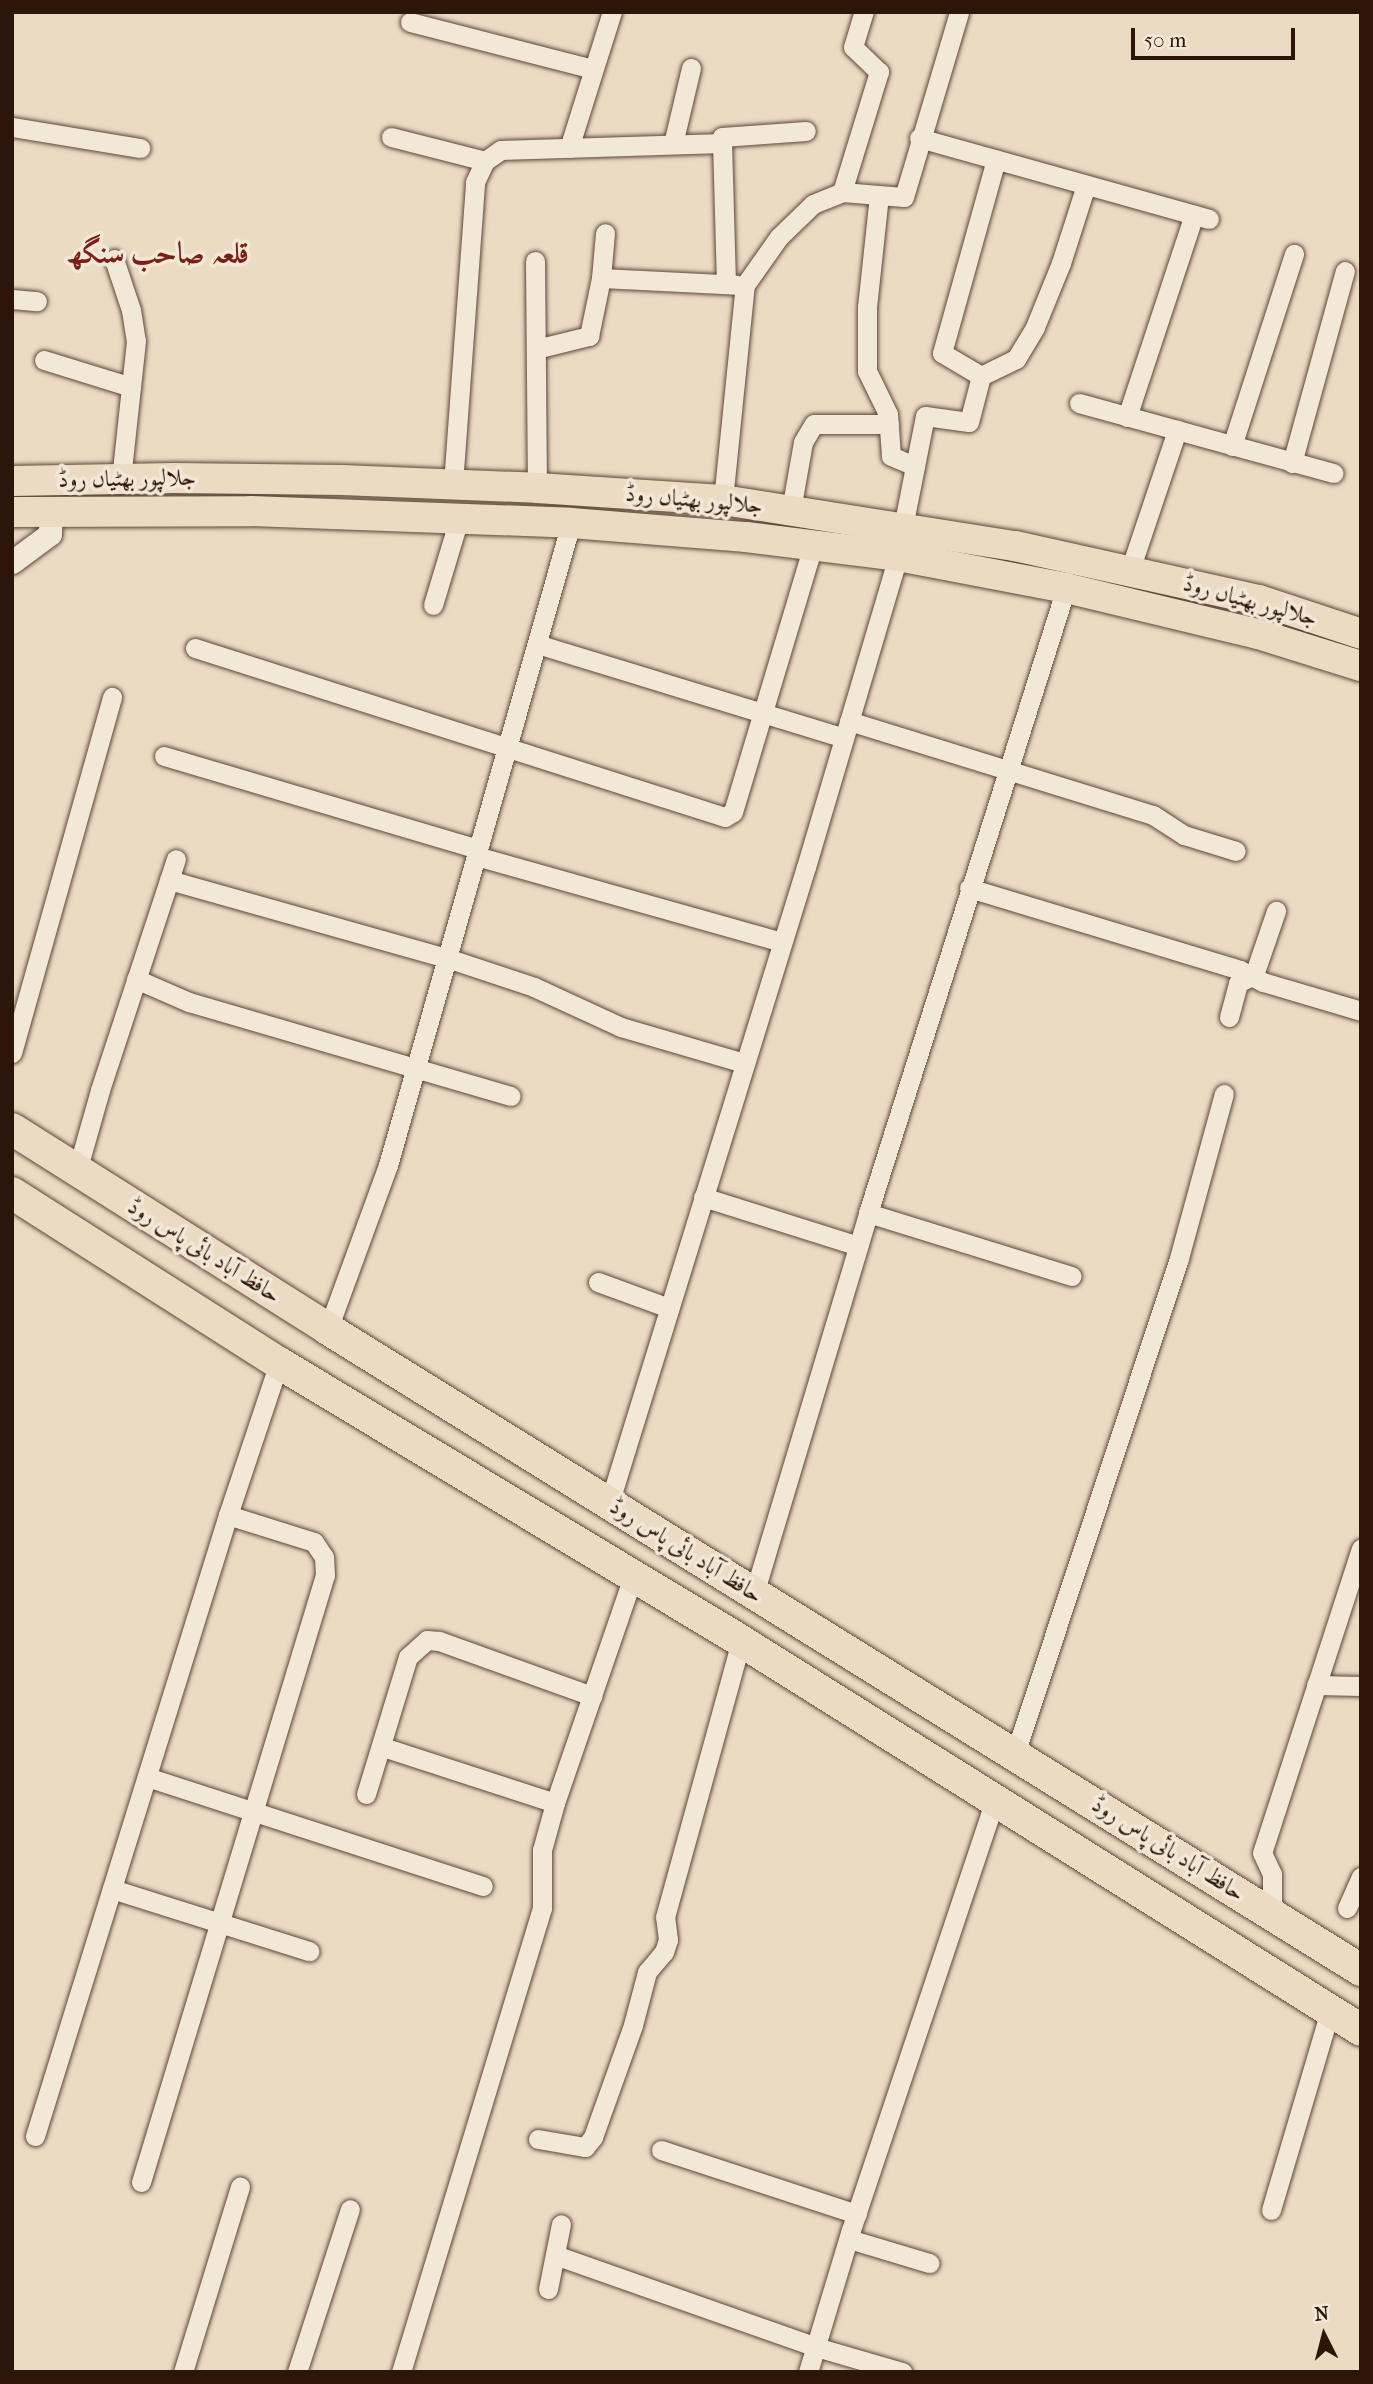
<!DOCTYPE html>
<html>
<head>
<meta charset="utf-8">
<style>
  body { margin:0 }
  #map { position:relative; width:1373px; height:2384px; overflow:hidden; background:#ebdbc3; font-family:"IM FELL French Canon",Amiri,serif }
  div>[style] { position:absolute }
  .roads { filter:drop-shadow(0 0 2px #5d4638) drop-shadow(0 0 2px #5d4638) }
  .minor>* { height:19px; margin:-9.5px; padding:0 9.5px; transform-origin:9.5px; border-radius:9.5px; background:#f2e8d8 }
  .tertiary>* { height:23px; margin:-11.5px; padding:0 11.5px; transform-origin:11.5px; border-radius:11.5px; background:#f2e8d8 }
  .primary>* { height:30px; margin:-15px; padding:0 15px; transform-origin:15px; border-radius:15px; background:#ebdbc3 }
  .trunk>* { height:32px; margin:-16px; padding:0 16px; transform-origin:16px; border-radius:16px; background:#ebdbc3 }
  span { translate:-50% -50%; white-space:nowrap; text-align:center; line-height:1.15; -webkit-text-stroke:7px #f2e8d8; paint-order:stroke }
  .street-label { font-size:23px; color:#2e150a }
  .district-label { font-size:30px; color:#7a1f14; font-weight:700 }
  .frame { position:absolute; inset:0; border:14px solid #2e150a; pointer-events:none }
  .north { position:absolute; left:1289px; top:2300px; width:70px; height:70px; -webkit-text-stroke:5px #f2e8d8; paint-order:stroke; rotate:354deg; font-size:19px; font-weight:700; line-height:28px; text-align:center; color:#2e150a }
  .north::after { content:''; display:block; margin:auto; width:24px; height:32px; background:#2e150a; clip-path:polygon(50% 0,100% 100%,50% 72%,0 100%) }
  .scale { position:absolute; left:1131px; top:28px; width:164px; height:32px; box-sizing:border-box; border:4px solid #2e150a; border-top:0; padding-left:9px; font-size:21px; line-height:24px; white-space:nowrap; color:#2e150a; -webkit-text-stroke:5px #f2e8d8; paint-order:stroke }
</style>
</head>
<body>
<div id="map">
  <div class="roads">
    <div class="minor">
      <div style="left:410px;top:22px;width:189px;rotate:14.4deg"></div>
      <div style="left:12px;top:127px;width:130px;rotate:9.3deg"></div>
      <div style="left:391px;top:137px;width:97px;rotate:14.3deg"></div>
      <div style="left:919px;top:138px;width:301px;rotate:15.6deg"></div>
      <div style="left:673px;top:144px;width:78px;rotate:-76.7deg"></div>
      <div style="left:569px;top:148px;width:143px;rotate:-72.5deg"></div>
      <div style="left:842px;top:192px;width:126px;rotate:-72.9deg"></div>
      <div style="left:879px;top:72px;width:36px;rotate:-136deg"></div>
      <div style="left:853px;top:47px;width:37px;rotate:-73deg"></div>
      <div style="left:879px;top:195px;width:113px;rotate:96.1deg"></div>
      <div style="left:867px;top:307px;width:64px;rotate:90deg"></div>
      <div style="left:867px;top:371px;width:48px;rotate:64deg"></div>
      <div style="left:888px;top:414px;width:42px;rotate:85.9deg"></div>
      <div style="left:891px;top:456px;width:26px;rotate:23deg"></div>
      <div style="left:114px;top:259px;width:54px;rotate:71.6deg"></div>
      <div style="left:131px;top:310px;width:31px;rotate:81deg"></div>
      <div style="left:136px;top:341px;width:138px;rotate:96.2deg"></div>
      <div style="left:535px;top:261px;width:227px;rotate:89.5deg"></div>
      <div style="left:601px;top:278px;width:136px;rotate:2.9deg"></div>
      <div style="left:726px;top:284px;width:147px;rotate:-91.6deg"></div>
      <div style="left:722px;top:137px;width:84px;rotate:-4.1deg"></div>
      <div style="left:12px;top:299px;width:25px;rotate:5deg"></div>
      <div style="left:536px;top:349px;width:55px;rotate:-13.8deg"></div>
      <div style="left:589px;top:336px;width:59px;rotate:-78.3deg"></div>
      <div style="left:601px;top:278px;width:45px;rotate:-84.9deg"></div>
      <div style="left:44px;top:360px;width:91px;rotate:17.2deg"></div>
      <div style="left:981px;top:376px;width:45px;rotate:-149.5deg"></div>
      <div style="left:942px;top:353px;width:201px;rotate:-74.4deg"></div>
      <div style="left:1079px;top:403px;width:264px;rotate:15.4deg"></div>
      <div style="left:1127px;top:417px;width:213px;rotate:-71.7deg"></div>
      <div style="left:1232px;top:446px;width:202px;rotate:-72.1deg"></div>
      <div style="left:1292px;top:463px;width:199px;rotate:-74.6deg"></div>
      <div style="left:453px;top:484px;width:303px;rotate:-85.8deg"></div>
      <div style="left:475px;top:182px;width:23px;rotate:-65deg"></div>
      <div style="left:485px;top:161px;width:19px;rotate:-35deg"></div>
      <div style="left:501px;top:150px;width:221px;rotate:-1.8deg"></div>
      <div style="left:723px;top:500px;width:216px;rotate:-84.2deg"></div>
      <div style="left:745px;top:285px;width:59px;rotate:-54.7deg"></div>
      <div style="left:779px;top:237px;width:47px;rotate:-44.1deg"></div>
      <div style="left:813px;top:204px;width:31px;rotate:-22deg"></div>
      <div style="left:842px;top:192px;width:62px;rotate:4.6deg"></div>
      <div style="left:904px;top:197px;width:193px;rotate:-73.4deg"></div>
      <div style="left:791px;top:510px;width:69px;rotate:-80deg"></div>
      <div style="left:803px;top:442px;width:21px;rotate:-59deg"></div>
      <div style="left:814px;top:424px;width:75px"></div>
      <div style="left:903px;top:527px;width:113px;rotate:-78.8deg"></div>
      <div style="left:925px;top:416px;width:44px;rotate:7.8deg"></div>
      <div style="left:969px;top:422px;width:48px;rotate:-75.4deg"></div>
      <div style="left:981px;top:376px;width:39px;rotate:-26deg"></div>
      <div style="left:1016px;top:359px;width:37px;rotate:-59deg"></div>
      <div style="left:1035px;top:327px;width:69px;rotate:-67.9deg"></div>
      <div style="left:1061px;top:263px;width:82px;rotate:-72.2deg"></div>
      <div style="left:1130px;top:570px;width:148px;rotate:-71.4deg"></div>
      <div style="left:433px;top:605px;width:90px;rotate:-73.2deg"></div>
      <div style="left:537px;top:644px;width:321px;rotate:17deg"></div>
      <div style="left:195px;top:648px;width:556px;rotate:17.69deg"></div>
      <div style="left:725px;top:817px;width:9px;rotate:-32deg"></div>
      <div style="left:733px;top:812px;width:279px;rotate:-73.3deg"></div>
      <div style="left:849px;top:721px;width:318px;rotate:17.2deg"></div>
      <div style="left:1153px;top:815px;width:37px;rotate:33deg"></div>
      <div style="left:1184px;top:835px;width:54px;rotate:17.1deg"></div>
      <div style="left:164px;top:756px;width:327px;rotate:16.5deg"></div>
      <div style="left:476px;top:856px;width:318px;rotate:15.7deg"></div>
      <div style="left:169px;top:880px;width:289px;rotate:15.7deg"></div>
      <div style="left:447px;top:958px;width:92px;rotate:18.4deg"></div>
      <div style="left:534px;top:987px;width:96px;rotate:24.7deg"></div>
      <div style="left:621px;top:1027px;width:128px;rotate:16.3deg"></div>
      <div style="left:969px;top:888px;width:283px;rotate:16.8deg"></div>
      <div style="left:1240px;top:970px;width:26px;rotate:28deg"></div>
      <div style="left:1263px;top:982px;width:102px;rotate:16.5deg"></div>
      <div style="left:136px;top:979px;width:58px;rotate:23.5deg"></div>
      <div style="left:189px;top:1002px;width:335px;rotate:16.3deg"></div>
      <div style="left:1229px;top:1017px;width:35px;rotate:-75deg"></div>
      <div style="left:1238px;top:983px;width:18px;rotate:-27deg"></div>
      <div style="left:1254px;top:975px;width:68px;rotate:-71deg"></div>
      <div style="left:12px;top:1053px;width:370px;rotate:-74.3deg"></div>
      <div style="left:77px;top:1171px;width:84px;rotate:-74.1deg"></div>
      <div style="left:100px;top:1090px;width:243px;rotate:-71.8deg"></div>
      <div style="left:703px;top:1197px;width:163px;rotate:17.5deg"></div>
      <div style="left:868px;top:1213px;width:213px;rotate:17.2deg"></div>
      <div style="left:598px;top:1282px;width:76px;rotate:20.1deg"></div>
      <div style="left:328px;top:1329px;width:175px;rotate:-69.9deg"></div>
      <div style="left:388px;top:1165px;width:668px;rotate:-74.09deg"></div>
      <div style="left:609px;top:1504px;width:667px;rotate:-72.82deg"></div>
      <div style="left:806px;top:867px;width:324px;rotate:-73.5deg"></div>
      <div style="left:754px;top:1594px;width:398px;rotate:-73.3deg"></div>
      <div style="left:868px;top:1213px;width:656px;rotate:-72.42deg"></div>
      <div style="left:1316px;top:1685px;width:45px;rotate:1.3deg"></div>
      <div style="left:383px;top:1747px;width:181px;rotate:18deg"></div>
      <div style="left:1015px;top:1754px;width:522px;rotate:-71.7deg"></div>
      <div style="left:1179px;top:1258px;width:170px;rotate:-74.7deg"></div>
      <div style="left:147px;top:1777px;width:353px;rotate:18deg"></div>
      <div style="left:366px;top:1794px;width:143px;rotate:-73deg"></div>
      <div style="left:408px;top:1657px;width:25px;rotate:-42deg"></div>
      <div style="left:427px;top:1640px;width:12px;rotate:5deg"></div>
      <div style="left:439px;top:1641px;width:163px;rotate:19.8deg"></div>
      <div style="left:112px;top:1889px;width:207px;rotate:17.5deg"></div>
      <div style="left:1347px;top:1908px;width:34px;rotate:-66deg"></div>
      <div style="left:1272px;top:1914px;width:40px;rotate:-90deg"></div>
      <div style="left:1272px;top:1874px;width:23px;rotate:-115deg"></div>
      <div style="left:1262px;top:1853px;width:320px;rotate:-72deg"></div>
      <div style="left:35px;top:2136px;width:650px;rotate:-72.74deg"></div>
      <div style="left:228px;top:1515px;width:160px;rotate:-71.5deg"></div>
      <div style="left:538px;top:2139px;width:48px;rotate:9.7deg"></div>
      <div style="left:585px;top:2147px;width:13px;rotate:-51deg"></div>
      <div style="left:593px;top:2137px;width:119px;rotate:-70.3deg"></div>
      <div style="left:633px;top:2025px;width:55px;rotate:-75.2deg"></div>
      <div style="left:647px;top:1972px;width:26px;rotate:-50deg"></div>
      <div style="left:664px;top:1952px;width:13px;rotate:-72deg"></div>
      <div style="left:668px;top:1940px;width:23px;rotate:-97deg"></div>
      <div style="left:665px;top:1917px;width:286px;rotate:-74.6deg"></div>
      <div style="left:661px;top:2150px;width:206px;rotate:18.1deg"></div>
      <div style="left:141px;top:2182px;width:634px;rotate:-73.14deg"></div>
      <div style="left:325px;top:1575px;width:18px;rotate:-93deg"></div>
      <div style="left:324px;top:1557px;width:18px;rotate:-124deg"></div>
      <div style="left:314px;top:1542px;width:90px;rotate:-162.6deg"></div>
      <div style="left:1271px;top:2210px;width:208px;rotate:-73.5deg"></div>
      <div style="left:849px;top:2239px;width:84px;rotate:16.7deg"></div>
      <div style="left:555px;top:2255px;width:277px;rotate:19.4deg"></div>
      <div style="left:816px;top:2347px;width:90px;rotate:16.2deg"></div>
      <div style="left:548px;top:2289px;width:66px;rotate:-78.7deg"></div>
      <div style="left:183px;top:2372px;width:194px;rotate:-72.9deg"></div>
      <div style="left:297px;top:2372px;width:171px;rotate:-72deg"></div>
      <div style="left:401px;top:2372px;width:485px;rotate:-73.1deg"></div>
      <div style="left:542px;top:1908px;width:58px;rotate:-90deg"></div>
      <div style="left:542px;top:1850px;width:49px;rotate:-74.5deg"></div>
      <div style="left:555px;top:1803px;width:240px;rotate:-71deg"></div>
      <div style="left:808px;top:2372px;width:148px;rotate:-73.2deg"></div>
      <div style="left:851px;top:2230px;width:453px;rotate:-71.5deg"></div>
    </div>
    <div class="tertiary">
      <div style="left:12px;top:562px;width:47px;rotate:-36.4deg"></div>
      <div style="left:50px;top:534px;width:23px;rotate:-88deg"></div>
    </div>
    <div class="primary">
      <div style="left:12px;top:481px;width:162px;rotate:-1.1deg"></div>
      <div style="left:174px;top:478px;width:168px;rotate:0.7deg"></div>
      <div style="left:342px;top:480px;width:195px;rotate:2.3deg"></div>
      <div style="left:537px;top:488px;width:186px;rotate:3.7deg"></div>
      <div style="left:723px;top:500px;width:296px;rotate:9deg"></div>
      <div style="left:1015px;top:546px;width:250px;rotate:12.5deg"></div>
      <div style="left:1259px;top:600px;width:108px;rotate:18.4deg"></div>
      <div style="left:12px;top:512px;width:239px;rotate:-0.2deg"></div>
      <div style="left:251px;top:511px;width:320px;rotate:2.1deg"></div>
      <div style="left:571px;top:523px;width:176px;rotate:4.6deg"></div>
      <div style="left:746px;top:537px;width:153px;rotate:7.1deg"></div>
      <div style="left:898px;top:556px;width:171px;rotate:10.8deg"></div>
      <div style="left:1066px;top:588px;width:197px;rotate:13.5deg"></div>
      <div style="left:1258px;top:634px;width:108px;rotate:17.3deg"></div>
    </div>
    <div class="trunk">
      <div style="left:12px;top:1129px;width:374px;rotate:32.3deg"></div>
      <div style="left:328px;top:1329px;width:1216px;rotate:31.82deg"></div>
      <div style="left:12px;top:1193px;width:317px;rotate:32.5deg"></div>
      <div style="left:279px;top:1363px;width:530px;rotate:31.02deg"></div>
      <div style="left:733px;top:1636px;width:741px;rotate:32.1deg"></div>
    </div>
  </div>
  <div class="street-label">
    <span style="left:127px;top:479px;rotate:-1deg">جلالپور بھٹیاں روڈ</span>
    <span style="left:694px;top:500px;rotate:5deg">جلالپور بھٹیاں روڈ</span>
    <span style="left:1250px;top:601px;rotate:15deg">جلالپور بھٹیاں روڈ</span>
    <span style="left:204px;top:1251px;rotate:32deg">حافظ آباد بائی پاس روڈ</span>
    <span style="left:686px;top:1551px;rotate:32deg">حافظ آباد بائی پاس روڈ</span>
    <span style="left:1168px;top:1849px;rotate:32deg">حافظ آباد بائی پاس روڈ</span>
  </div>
  <div class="district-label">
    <span style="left:158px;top:254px">قلعہ صاحب سنگھ</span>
  </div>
  <div class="frame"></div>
  <div class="north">N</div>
  <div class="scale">50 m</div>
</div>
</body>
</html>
